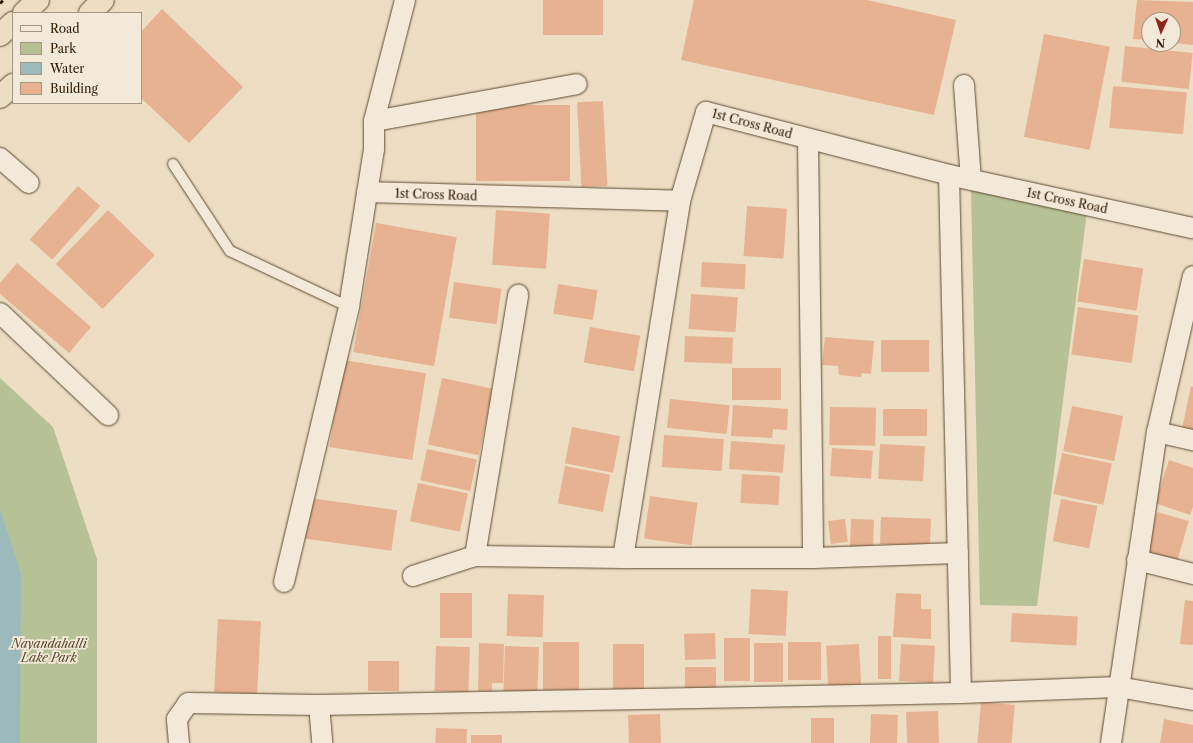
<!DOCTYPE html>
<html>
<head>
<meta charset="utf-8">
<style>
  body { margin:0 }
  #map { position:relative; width:1193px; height:743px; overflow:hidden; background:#ecddc3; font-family:"Libre Caslon Text",serif }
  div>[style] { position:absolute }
  .green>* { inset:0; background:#b6c195 }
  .water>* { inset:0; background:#9cbabc }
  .building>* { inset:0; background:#e6b292; transform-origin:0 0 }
  .roads { filter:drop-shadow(0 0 1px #5f4c31) drop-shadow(0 0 1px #5f4c31) }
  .service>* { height:10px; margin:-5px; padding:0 5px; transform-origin:5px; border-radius:5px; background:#f3e9d8 }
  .minor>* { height:20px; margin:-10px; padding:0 10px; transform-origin:10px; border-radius:10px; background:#f3e9d8 }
  .trunk>* { height:22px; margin:-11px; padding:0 11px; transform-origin:11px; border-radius:11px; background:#ecddc3 }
  .rail>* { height:3px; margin-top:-1.5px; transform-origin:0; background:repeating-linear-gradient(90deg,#301b00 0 7px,transparent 0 14px) }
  span { translate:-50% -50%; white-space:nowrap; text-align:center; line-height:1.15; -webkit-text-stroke:3.5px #f3e9d8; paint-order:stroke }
  .street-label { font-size:12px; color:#301b00 }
  .park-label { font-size:12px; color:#584d2d; font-style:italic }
  .legend { position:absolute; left:12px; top:12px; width:130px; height:92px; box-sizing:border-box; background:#f3e9d8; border:1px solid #a59782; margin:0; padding:5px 7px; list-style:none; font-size:12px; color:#301b00 }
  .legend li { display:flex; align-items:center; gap:8px; height:20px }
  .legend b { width:20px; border:1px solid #a59782 }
  .north { position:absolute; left:1141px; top:12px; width:40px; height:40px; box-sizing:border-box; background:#f3e9d8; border:1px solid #a59782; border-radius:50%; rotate:183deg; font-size:11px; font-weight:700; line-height:16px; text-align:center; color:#301b00 }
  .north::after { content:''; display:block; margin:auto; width:14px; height:18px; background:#8f2418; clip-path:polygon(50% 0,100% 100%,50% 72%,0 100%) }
</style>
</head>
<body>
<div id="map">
  <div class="green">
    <div style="clip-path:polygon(971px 189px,1087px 211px,1037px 606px,980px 605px)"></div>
    <div style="clip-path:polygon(0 378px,53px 427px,97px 559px,97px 743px,0 743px)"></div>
  </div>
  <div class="water">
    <div style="clip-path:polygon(0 509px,21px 574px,20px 743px,0 743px)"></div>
  </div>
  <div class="building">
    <div style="left:543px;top:0;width:60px;height:35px"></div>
    <div style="clip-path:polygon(694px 0,867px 0,956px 20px,934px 115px,681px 60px)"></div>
    <div style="clip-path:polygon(1137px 0,1193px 2px,1193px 45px,1173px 43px,1173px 20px,1149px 20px,1149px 40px,1133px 39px)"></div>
    <div style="clip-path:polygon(162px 9px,243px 87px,189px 143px,141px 98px,141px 32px)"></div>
    <div style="left:1044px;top:34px;width:67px;height:105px;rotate:11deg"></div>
    <div style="left:1125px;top:46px;width:68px;height:36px;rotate:6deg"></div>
    <div style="left:1113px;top:86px;width:74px;height:42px;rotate:5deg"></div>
    <div style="left:603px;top:101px;width:85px;height:26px;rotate:87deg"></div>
    <div style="left:570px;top:105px;width:76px;height:94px;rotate:90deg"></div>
    <div style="left:78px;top:186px;width:30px;height:72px;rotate:42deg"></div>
    <div style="left:747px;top:206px;width:40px;height:50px;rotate:4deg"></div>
    <div style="left:108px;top:210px;width:65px;height:75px;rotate:44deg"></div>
    <div style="left:496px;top:210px;width:54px;height:55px;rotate:4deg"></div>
    <div style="left:376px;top:223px;width:82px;height:131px;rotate:10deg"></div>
    <div style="left:1084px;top:259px;width:60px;height:43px;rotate:9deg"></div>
    <div style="left:702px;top:262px;width:44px;height:25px;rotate:3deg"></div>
    <div style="clip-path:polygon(17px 263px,91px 327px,69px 353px,0 294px,0 283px)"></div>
    <div style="left:454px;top:282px;width:48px;height:36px;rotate:8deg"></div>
    <div style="left:558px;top:284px;width:40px;height:30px;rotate:9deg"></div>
    <div style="left:691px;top:294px;width:47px;height:35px;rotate:4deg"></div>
    <div style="left:1078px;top:307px;width:61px;height:48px;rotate:8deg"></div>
    <div style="left:590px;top:327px;width:51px;height:36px;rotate:10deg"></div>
    <div style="left:685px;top:336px;width:48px;height:26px;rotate:2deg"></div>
    <div style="clip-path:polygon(825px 337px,874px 341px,871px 374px,862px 373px,861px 377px,839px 375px,838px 366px,822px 365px)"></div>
    <div style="left:881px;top:340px;width:48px;height:32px"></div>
    <div style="left:343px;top:360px;width:84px;height:88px;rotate:9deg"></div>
    <div style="left:732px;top:368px;width:49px;height:32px"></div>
    <div style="left:442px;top:378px;width:52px;height:68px;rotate:12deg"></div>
    <div style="clip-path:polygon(1191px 386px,1193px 387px,1193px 432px,1182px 429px)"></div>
    <div style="left:670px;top:399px;width:60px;height:29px;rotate:6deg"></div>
    <div style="clip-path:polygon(733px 405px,788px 409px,787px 430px,773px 429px,772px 438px,731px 436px)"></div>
    <div style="left:1072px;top:406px;width:52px;height:46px;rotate:11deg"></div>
    <div style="left:830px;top:407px;width:46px;height:38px;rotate:1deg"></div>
    <div style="left:883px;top:409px;width:44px;height:27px"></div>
    <div style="left:572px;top:427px;width:49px;height:37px;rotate:11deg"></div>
    <div style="left:664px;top:435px;width:60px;height:32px;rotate:4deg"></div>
    <div style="left:731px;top:441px;width:54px;height:28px;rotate:4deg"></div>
    <div style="left:880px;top:444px;width:45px;height:35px;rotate:3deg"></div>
    <div style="left:832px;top:448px;width:41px;height:28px;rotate:4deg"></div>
    <div style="left:427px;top:449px;width:51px;height:32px;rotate:12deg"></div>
    <div style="left:1062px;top:453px;width:51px;height:42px;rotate:12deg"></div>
    <div style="clip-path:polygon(1169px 460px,1193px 468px,1193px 507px,1190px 515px,1155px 503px)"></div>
    <div style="left:565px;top:466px;width:46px;height:38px;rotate:11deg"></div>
    <div style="left:742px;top:474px;width:38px;height:29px;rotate:3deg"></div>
    <div style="left:418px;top:483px;width:51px;height:39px;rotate:12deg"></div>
    <div style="left:650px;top:496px;width:48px;height:43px;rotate:8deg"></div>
    <div style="left:310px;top:498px;width:88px;height:41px;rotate:8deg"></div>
    <div style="left:1061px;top:499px;width:37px;height:43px;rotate:11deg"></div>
    <div style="left:1157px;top:512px;width:33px;height:41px;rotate:16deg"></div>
    <div style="left:881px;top:517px;width:50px;height:27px;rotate:2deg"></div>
    <div style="left:845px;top:519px;width:23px;height:17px;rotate:83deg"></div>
    <div style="left:851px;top:519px;width:23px;height:28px;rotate:2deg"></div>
    <div style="left:751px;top:589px;width:37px;height:45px;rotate:3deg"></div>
    <div style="left:440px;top:593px;width:32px;height:45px"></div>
    <div style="clip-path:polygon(896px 593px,921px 594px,921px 609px,931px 609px,931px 639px,893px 637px)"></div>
    <div style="left:508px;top:594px;width:36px;height:42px;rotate:2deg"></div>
    <div style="clip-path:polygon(1185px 600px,1193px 601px,1193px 645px,1180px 644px)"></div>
    <div style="left:1012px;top:613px;width:66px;height:29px;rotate:3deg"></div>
    <div style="left:218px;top:619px;width:43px;height:73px;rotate:3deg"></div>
    <div style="left:715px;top:633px;width:26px;height:31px;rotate:88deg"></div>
    <div style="left:878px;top:636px;width:13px;height:43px"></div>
    <div style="left:724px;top:638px;width:26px;height:43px"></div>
    <div style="left:543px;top:642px;width:36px;height:48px"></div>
    <div style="left:788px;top:642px;width:33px;height:38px"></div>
    <div style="clip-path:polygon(479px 643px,504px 644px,503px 683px,492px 683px,492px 691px,478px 691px)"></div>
    <div style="left:754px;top:643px;width:29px;height:39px"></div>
    <div style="left:613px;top:644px;width:31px;height:47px"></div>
    <div style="left:859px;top:644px;width:42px;height:33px;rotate:87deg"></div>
    <div style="left:901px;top:644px;width:34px;height:37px;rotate:3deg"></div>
    <div style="left:436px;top:646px;width:34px;height:45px;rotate:2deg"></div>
    <div style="left:505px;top:646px;width:34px;height:45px;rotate:2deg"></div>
    <div style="left:368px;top:661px;width:31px;height:30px"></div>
    <div style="left:685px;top:667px;width:31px;height:21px"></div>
    <div style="left:981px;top:702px;width:34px;height:41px;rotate:5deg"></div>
    <div style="left:938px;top:711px;width:32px;height:32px;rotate:88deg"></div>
    <div style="left:660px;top:714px;width:29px;height:32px;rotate:88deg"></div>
    <div style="left:871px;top:714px;width:27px;height:29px;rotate:2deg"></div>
    <div style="left:811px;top:718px;width:23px;height:25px"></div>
    <div style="clip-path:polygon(1164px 719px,1193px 725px,1193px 743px,1160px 743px)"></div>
    <div style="left:436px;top:728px;width:31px;height:15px;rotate:2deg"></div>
    <div style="left:471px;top:735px;width:31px;height:8px"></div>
  </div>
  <div class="roads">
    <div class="service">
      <div style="left:173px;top:164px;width:104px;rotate:56.8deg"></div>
      <div style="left:230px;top:251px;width:132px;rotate:25.2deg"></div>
    </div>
    <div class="minor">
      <div style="left:964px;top:85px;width:95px;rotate:85.8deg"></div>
      <div style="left:374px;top:121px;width:206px;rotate:-10.3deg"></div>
      <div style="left:808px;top:139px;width:419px;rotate:89.3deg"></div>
      <div style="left:0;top:158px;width:38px;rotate:41deg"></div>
      <div style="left:949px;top:175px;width:518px;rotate:88.67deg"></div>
      <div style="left:367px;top:192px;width:313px;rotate:1.6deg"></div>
      <div style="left:680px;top:201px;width:93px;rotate:-73.7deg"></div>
      <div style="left:706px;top:112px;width:251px;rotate:14.5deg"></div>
      <div style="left:949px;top:175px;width:250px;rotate:12.3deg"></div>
      <div style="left:0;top:313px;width:149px;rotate:43.4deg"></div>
      <div style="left:1157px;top:432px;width:37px;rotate:13deg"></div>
      <div style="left:475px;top:556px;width:265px;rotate:-80.6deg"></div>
      <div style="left:623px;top:558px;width:190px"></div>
      <div style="left:813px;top:558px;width:145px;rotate:-2deg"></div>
      <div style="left:1137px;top:560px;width:58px;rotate:14deg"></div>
      <div style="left:413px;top:576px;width:65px;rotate:-17.9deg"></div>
      <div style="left:475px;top:556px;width:148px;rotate:0.8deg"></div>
      <div style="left:623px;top:558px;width:362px;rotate:-80.9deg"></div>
      <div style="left:284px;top:582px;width:283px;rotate:-76.7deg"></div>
      <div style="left:349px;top:307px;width:160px;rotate:-81deg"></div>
      <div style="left:374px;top:149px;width:28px;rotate:-90deg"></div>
      <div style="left:374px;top:121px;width:125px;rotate:-75.6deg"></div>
      <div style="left:319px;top:705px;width:38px;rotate:85deg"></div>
      <div style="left:179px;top:743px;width:24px;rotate:-95deg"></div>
      <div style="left:177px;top:719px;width:19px;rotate:-55deg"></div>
      <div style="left:188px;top:703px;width:131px;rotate:0.9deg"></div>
      <div style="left:319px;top:705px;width:642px;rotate:-1.07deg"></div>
      <div style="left:961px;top:693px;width:157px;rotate:-2.2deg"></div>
      <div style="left:1118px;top:687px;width:76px;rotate:9.8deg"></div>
      <div style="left:1111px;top:743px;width:314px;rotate:-81.6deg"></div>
      <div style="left:1157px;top:432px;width:160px;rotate:-77deg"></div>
    </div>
    <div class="trunk">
      <div style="left:24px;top:13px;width:19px;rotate:-43deg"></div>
      <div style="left:90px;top:13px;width:18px;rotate:-45deg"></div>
      <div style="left:0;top:35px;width:18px;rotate:-43deg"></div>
      <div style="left:0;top:97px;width:18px;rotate:-43deg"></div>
    </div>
  </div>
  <div class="rail">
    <div style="left:0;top:3px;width:4px;rotate:-45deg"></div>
  </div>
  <div class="street-label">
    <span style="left:752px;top:124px;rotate:15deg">1st Cross Road</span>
    <span style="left:436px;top:195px;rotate:2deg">1st Cross Road</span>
    <span style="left:1067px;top:201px;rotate:12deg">1st Cross Road</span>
  </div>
  <div class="park-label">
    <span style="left:49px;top:651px">Nayandahalli<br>Lake Park</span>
  </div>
  <ul class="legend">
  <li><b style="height:5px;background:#f3e9d8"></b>Road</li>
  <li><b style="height:11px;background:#b6c195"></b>Park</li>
  <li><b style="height:11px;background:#9cbabc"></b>Water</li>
  <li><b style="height:11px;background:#e6b292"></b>Building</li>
  </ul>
  <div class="north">N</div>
</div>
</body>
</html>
